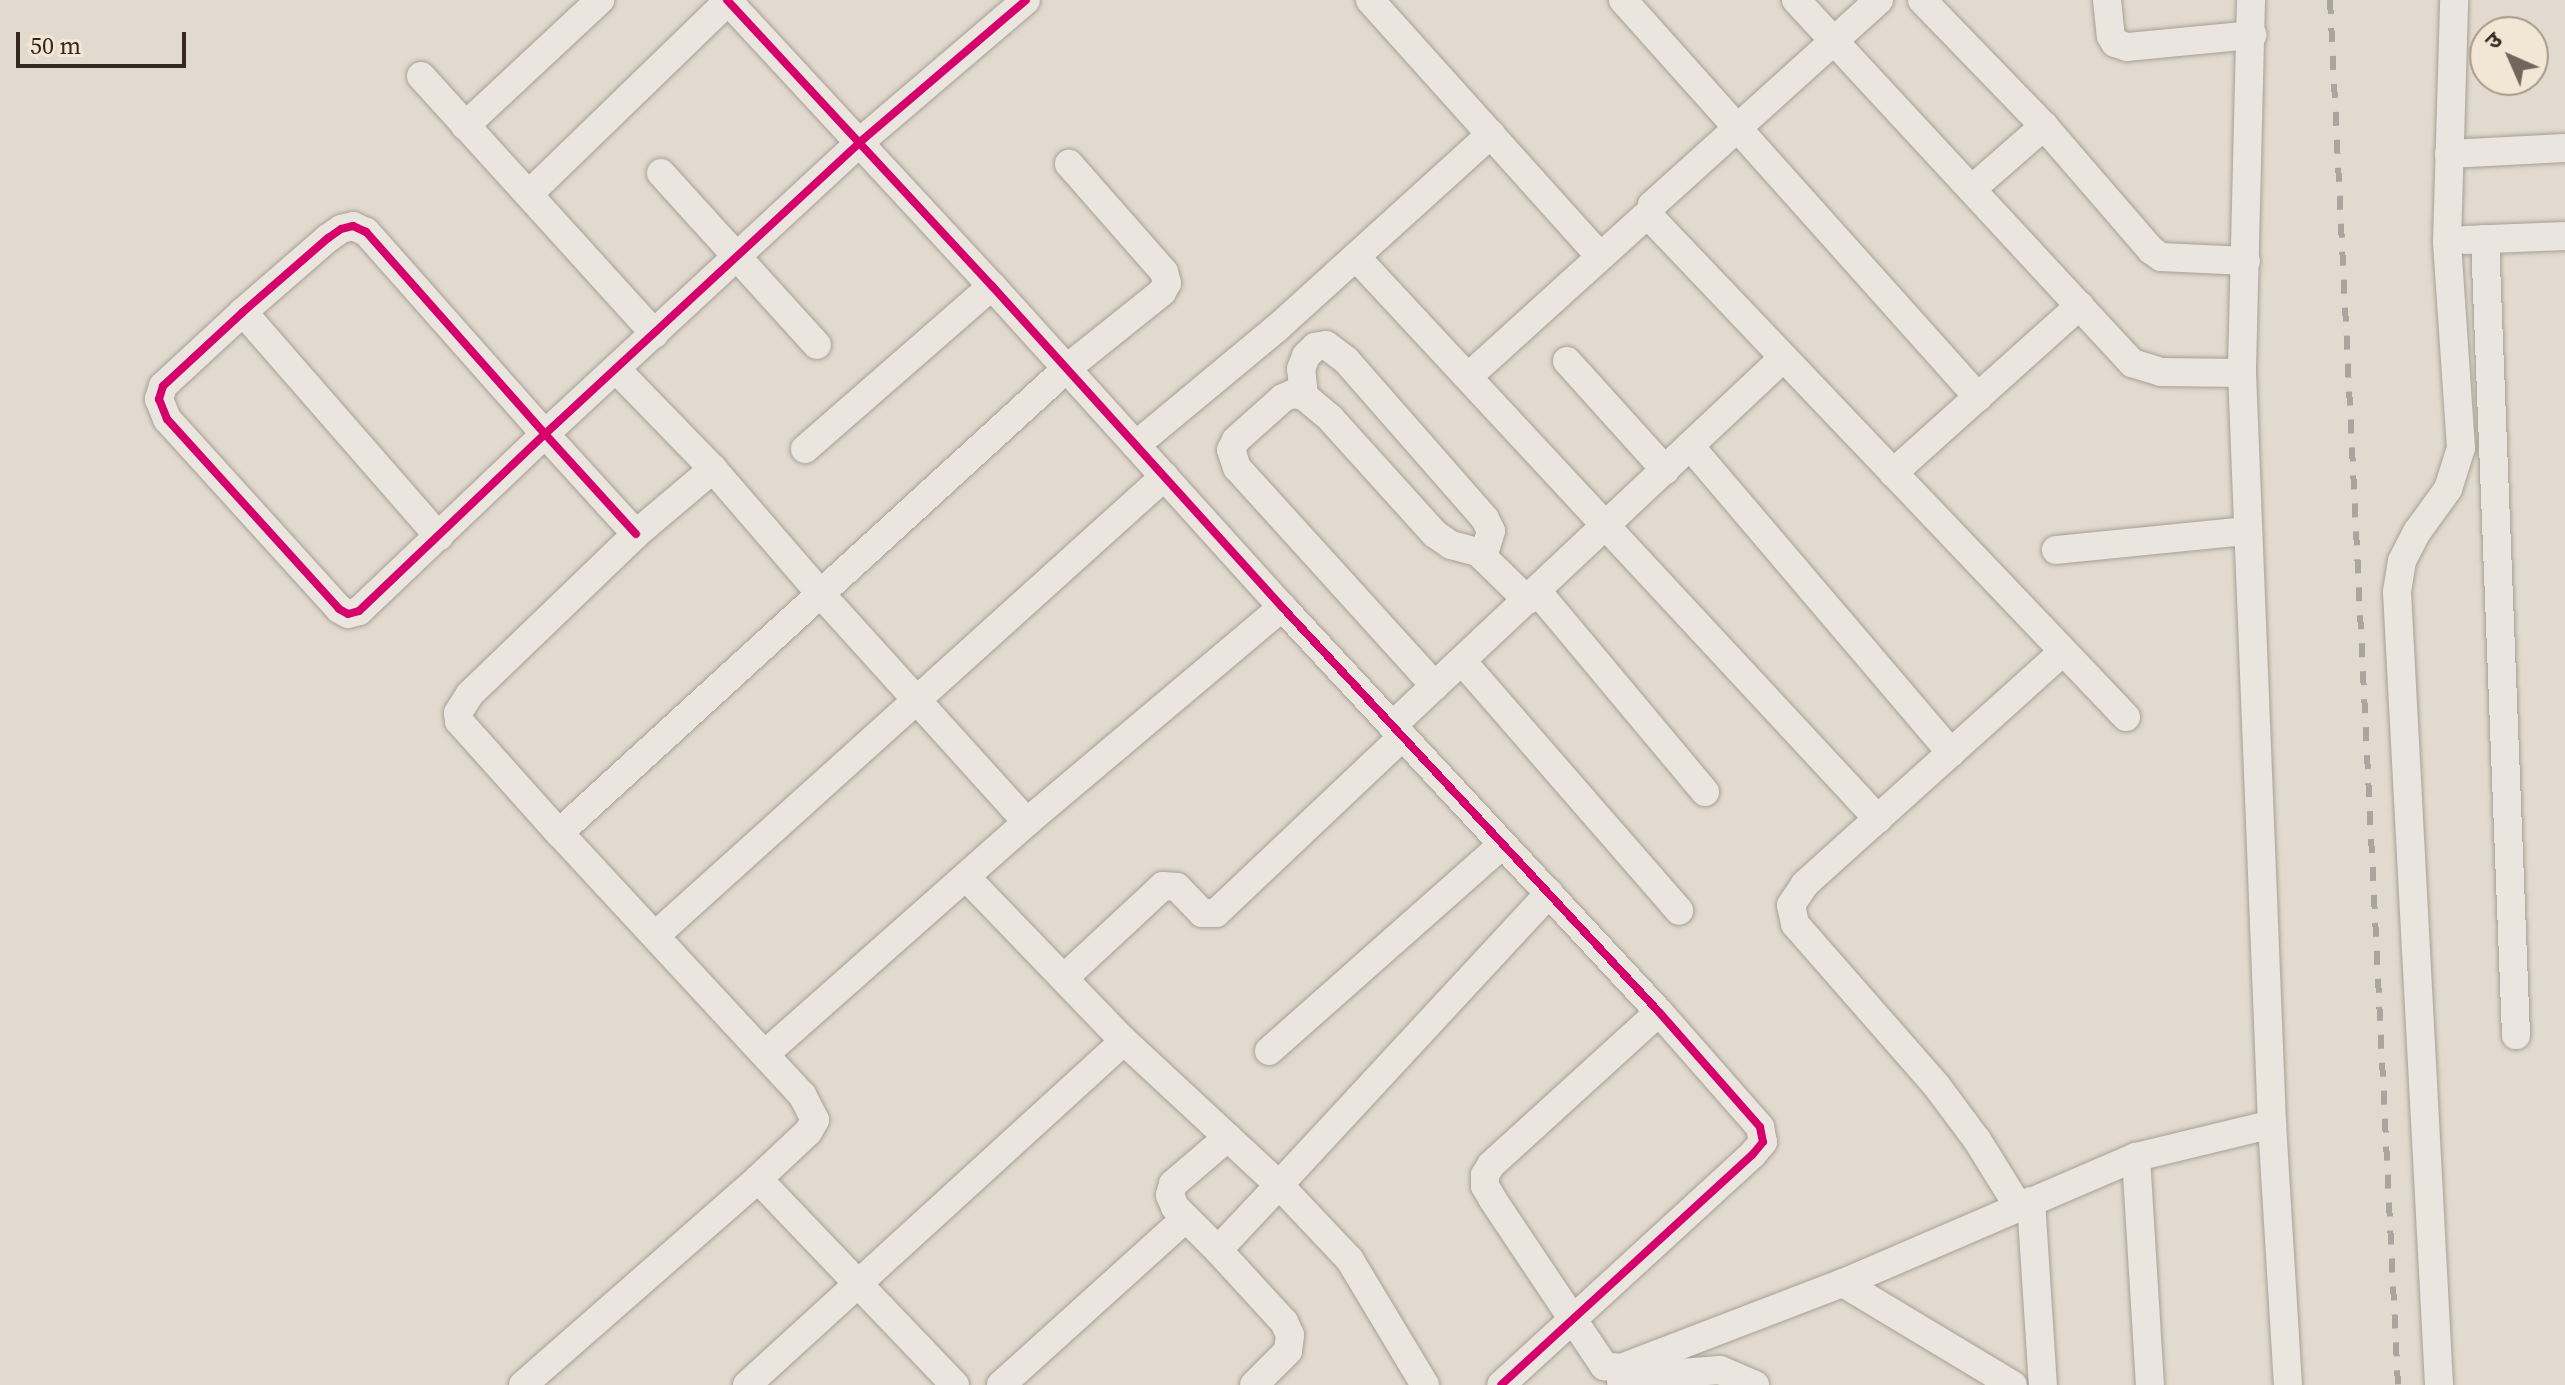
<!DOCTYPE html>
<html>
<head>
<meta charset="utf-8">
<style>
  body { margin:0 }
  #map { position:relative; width:2565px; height:1385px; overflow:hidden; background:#e2dace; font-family:"Source Serif 4","Noto Sans Devanagari",serif }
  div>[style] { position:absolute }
  .roads { filter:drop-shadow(0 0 2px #a7a096) drop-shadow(0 0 2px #a7a096) }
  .minor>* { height:28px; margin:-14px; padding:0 14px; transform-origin:14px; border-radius:14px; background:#eae6df }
  .rail>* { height:6px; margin-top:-3px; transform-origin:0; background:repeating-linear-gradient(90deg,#aaa59f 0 14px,transparent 0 28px) }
  .cycleway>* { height:8px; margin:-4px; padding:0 4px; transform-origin:4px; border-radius:4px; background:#d6006c }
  span { translate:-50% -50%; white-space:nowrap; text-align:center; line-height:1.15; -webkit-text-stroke:6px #f2e7d5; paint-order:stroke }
  .north { position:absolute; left:2469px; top:16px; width:80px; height:80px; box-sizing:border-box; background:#f2e7d5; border:2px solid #a69b8d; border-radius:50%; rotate:315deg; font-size:22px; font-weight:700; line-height:32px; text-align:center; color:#352820 }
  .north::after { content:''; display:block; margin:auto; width:28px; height:36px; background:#72665d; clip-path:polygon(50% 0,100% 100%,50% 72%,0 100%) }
  .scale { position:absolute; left:16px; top:32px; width:170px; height:36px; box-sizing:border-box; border:4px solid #352820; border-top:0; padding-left:10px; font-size:24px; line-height:28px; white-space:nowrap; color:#352820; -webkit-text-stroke:6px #f2e7d5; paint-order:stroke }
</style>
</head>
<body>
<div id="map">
  <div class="roads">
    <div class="minor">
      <div style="left:727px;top:0;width:390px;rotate:47.2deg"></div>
      <div style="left:992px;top:286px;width:433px;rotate:47.9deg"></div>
      <div style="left:1282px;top:607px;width:553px;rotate:47.05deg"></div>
      <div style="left:1659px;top:1012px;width:153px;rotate:48.7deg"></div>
      <div style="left:1760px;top:1127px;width:15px;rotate:79deg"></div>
      <div style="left:1763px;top:1142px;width:17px;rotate:130deg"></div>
      <div style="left:1752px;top:1155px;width:340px;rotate:137.5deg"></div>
      <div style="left:1370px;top:0;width:344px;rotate:48.1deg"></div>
      <div style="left:1623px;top:0;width:533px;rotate:48.2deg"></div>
      <div style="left:1796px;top:0;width:495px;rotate:47.2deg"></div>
      <div style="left:2132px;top:363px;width:30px;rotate:17deg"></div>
      <div style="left:2161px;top:372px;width:81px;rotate:0.7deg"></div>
      <div style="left:1879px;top:0;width:306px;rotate:137.9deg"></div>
      <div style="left:1652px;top:205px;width:13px;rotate:94deg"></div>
      <div style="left:1651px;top:218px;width:689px;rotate:46.41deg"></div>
      <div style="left:1922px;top:0;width:175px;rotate:45.9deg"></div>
      <div style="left:2044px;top:126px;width:164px;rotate:49.2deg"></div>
      <div style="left:2151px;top:250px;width:12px;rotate:35deg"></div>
      <div style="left:2161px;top:257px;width:85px;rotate:2.7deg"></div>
      <div style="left:2107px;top:0;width:36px;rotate:84deg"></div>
      <div style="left:2111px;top:36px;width:8px;rotate:60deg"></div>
      <div style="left:2115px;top:43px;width:13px;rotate:18deg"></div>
      <div style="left:2127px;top:47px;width:126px;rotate:-5.5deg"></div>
      <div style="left:2251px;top:0;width:373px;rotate:91.4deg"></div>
      <div style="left:2242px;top:373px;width:752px;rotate:87.71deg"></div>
      <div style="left:2272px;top:1124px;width:261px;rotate:86.5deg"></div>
      <div style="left:421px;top:76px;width:348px;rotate:47.8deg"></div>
      <div style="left:465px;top:126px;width:185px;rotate:-43deg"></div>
      <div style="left:2449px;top:154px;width:116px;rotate:-3deg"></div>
      <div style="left:661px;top:173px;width:232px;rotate:47.8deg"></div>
      <div style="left:1972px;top:189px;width:96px;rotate:-41.2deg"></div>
      <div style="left:530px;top:193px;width:276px;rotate:-44.1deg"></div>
      <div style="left:2485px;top:239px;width:797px;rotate:87.77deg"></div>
      <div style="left:2466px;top:240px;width:99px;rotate:-2.3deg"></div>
      <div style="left:1356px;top:257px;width:767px;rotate:47.11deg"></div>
      <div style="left:243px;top:312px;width:298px;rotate:48.9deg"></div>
      <div style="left:1567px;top:361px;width:147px;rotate:48deg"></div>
      <div style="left:617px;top:370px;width:138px;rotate:45.9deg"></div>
      <div style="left:713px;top:469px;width:162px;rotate:49.2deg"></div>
      <div style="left:819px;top:592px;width:310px;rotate:47.9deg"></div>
      <div style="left:1469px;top:376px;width:244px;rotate:-42.2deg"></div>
      <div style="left:1304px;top:396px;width:27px;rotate:-96deg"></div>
      <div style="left:1301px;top:369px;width:14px;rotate:-69deg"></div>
      <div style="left:1306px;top:356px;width:13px;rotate:-45deg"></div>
      <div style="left:1315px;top:347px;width:11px;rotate:-10deg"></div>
      <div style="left:1326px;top:345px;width:25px;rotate:37deg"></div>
      <div style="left:1346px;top:360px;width:211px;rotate:48.8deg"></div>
      <div style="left:1485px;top:519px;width:13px;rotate:63deg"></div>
      <div style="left:1491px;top:531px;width:27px;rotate:107deg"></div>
      <div style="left:1136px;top:445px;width:183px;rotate:-39.7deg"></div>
      <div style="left:1277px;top:328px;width:289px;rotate:-42.2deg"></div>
      <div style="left:1690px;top:446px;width:403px;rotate:49.6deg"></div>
      <div style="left:805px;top:449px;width:248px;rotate:-41.1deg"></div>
      <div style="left:1893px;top:473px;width:251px;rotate:-41.9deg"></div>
      <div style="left:636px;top:534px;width:135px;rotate:-132.3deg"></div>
      <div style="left:545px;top:434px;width:270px;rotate:-131.5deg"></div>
      <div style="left:366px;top:232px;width:14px;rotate:-155deg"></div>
      <div style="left:353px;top:226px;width:12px;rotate:166deg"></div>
      <div style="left:341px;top:229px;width:16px;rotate:145deg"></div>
      <div style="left:328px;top:238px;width:113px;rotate:139deg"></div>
      <div style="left:243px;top:312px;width:109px;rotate:137.2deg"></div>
      <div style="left:163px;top:386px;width:14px;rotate:107deg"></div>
      <div style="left:159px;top:399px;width:22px;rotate:68deg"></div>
      <div style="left:167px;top:419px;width:256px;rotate:47.8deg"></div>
      <div style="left:339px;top:609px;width:10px;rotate:29deg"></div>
      <div style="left:348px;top:614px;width:11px;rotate:-15deg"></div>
      <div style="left:359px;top:611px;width:257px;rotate:-43.6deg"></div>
      <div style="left:545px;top:434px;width:430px;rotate:-42.8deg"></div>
      <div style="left:860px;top:142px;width:218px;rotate:-40.5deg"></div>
      <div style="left:2056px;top:550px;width:193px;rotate:-5.7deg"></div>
      <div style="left:1537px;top:591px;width:262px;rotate:50.1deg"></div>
      <div style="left:1462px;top:661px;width:331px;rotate:49deg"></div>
      <div style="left:1435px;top:686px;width:294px;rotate:-132.2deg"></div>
      <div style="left:1237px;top:468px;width:19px;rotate:-108deg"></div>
      <div style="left:1231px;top:450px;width:11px;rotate:-63deg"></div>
      <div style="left:1236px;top:440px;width:63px;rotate:-41.8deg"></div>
      <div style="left:1283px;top:398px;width:10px;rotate:-24deg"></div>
      <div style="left:1292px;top:394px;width:12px;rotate:9deg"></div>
      <div style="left:1304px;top:396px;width:35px;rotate:40deg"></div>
      <div style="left:1331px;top:419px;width:155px;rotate:47.9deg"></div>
      <div style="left:1435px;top:534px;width:19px;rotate:35deg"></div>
      <div style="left:1451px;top:545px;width:28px;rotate:15deg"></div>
      <div style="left:1478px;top:552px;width:69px;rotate:44.4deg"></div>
      <div style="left:1392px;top:726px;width:537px;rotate:-43.26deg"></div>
      <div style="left:559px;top:833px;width:687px;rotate:-42.46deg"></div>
      <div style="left:1066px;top:369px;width:123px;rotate:-38.7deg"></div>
      <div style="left:1162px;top:292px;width:10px;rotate:-61deg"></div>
      <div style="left:1167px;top:283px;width:11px;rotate:-105deg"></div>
      <div style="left:1164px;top:272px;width:144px;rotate:-131.3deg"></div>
      <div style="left:966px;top:877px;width:228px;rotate:46.1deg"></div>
      <div style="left:1124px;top:1041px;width:212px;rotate:42.9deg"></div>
      <div style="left:1279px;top:1185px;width:89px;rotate:133.2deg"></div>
      <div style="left:1218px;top:1250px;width:98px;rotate:47.5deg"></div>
      <div style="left:1284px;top:1322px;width:14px;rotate:65deg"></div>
      <div style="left:1290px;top:1335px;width:16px;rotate:97deg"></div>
      <div style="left:1288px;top:1351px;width:48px;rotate:135deg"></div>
      <div style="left:656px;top:935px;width:685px;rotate:-42.04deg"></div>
      <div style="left:1064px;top:978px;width:135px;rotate:-42.9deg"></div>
      <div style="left:1163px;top:886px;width:14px;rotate:4deg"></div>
      <div style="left:1177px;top:887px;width:36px;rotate:46deg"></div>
      <div style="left:1202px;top:913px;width:14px"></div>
      <div style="left:1216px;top:913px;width:257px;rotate:-43.4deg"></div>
      <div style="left:1659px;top:1012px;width:227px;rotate:137.7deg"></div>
      <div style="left:1491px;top:1165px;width:12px;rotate:121deg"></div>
      <div style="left:1485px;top:1175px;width:11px;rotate:90deg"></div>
      <div style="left:1485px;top:1186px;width:16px;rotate:60deg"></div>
      <div style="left:1493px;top:1200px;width:200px;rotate:56.2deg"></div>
      <div style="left:1604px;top:1366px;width:17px;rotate:7deg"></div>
      <div style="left:1621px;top:1368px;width:238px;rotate:-21deg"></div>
      <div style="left:1843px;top:1283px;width:319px;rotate:-23.3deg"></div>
      <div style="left:2136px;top:1157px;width:140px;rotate:-13.6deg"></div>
      <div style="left:1269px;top:1051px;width:312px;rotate:-41.5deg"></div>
      <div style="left:765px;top:1054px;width:350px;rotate:-41.5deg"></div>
      <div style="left:1027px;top:822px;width:334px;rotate:-40.1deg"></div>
      <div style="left:2136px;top:1157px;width:228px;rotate:86.5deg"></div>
      <div style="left:758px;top:1179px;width:285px;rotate:46.3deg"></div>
      <div style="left:2031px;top:1201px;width:184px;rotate:86.3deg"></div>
      <div style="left:2018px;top:1206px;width:78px;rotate:-121.8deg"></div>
      <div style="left:1977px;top:1140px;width:69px;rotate:-126.7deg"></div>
      <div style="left:1936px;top:1085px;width:214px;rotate:-131.2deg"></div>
      <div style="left:1795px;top:924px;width:19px;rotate:-102deg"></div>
      <div style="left:1791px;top:905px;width:25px;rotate:-56deg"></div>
      <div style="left:1805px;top:884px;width:347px;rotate:-42deg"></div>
      <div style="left:1218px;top:1250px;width:61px;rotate:-135deg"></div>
      <div style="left:1175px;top:1207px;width:13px;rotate:-113deg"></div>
      <div style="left:1170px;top:1195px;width:11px;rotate:-75deg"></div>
      <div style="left:1173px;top:1184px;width:72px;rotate:-40.5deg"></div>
      <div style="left:1843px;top:1283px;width:198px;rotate:31deg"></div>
      <div style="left:1621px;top:1381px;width:7px;rotate:-34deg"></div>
      <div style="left:1627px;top:1377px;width:93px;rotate:-4.3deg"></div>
      <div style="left:1720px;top:1370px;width:38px;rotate:23deg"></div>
      <div style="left:523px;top:1385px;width:313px;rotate:-41.2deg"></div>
      <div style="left:758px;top:1179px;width:69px;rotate:-43.2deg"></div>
      <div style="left:808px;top:1132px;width:14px;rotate:-60deg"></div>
      <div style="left:815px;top:1120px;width:28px;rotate:-117deg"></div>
      <div style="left:802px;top:1095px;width:357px;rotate:-132.8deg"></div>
      <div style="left:559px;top:833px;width:150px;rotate:-131.8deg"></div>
      <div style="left:459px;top:721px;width:8px;rotate:-97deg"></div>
      <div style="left:458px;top:713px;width:22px;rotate:-58deg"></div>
      <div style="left:470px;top:694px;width:231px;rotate:-43.9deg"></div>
      <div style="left:636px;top:534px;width:101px;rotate:-40.2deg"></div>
      <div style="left:747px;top:1385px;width:510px;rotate:-42.38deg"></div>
      <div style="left:1001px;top:1385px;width:249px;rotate:-42.1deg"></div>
      <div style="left:1425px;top:1385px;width:146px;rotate:-121deg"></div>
      <div style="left:1350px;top:1260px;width:103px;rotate:-133.4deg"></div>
      <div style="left:1279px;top:1185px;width:398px;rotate:-47.2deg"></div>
      <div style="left:2439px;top:1385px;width:794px;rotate:-93.03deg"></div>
      <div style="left:2397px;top:592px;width:31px;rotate:-81deg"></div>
      <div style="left:2402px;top:561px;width:33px;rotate:-63deg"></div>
      <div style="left:2417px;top:532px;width:53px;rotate:-54.2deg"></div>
      <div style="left:2448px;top:489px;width:43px;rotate:-72.4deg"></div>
      <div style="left:2461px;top:448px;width:206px;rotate:-93.9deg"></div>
      <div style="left:2447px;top:242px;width:242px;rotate:-88.3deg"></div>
    </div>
  </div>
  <div class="rail">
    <div style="left:2330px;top:0;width:1387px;rotate:87.19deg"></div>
  </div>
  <div class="cycleway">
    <div style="left:727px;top:0;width:390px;rotate:47.2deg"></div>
    <div style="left:992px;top:286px;width:433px;rotate:47.9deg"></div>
    <div style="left:1282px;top:607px;width:553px;rotate:47.05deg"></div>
    <div style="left:1659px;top:1012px;width:153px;rotate:48.7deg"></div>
    <div style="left:1760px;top:1127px;width:15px;rotate:79deg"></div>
    <div style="left:1763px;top:1142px;width:17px;rotate:130deg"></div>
    <div style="left:1752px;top:1155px;width:340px;rotate:137.5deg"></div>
    <div style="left:636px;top:534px;width:135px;rotate:-132.3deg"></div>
    <div style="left:545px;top:434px;width:270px;rotate:-131.5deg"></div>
    <div style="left:366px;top:232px;width:14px;rotate:-155deg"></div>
    <div style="left:353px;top:226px;width:12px;rotate:166deg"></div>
    <div style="left:341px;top:229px;width:16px;rotate:145deg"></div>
    <div style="left:328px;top:238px;width:113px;rotate:139deg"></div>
    <div style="left:243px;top:312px;width:109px;rotate:137.2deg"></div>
    <div style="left:163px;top:386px;width:14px;rotate:107deg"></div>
    <div style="left:159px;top:399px;width:22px;rotate:68deg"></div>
    <div style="left:167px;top:419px;width:256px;rotate:47.8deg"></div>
    <div style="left:339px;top:609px;width:10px;rotate:29deg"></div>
    <div style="left:348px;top:614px;width:11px;rotate:-15deg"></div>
    <div style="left:359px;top:611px;width:257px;rotate:-43.6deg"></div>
    <div style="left:545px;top:434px;width:430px;rotate:-42.8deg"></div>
    <div style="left:860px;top:142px;width:218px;rotate:-40.5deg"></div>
  </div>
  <div class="north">उ</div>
  <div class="scale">50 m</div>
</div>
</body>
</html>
